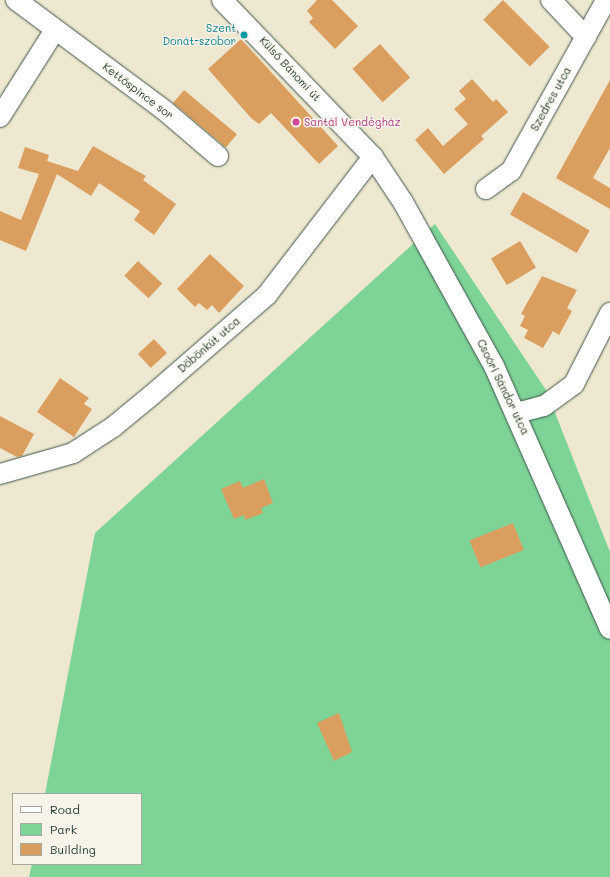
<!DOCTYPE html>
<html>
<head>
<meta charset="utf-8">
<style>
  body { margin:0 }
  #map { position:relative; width:610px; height:877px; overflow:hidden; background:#eee8d0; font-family:Mali,sans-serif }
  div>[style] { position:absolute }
  .green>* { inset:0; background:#7ed397 }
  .building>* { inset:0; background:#da9f5f; transform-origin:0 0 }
  .roads { filter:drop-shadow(0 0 1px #3e574b) drop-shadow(0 0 1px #3e574b) }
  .minor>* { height:20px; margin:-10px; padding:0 10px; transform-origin:10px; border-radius:10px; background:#fff }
  .dots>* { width:11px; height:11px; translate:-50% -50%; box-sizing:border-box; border:2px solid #f7f3e8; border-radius:50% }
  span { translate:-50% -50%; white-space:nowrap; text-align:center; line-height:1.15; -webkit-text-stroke:3px #f7f3e8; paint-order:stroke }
  .culture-label { font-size:11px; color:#0d838f }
  .right { translate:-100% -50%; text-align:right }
  .street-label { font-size:11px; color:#1f3d34 }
  .hotel-label { font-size:11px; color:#b23c85 }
  .left { translate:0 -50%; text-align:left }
  .legend { position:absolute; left:12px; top:793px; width:130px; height:72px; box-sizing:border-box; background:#f7f3e8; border:1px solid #a1aaa0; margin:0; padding:5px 7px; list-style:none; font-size:12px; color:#1f3d34 }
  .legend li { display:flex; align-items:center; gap:8px; height:20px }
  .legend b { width:20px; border:1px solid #a1aaa0 }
</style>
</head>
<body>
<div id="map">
  <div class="green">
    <div style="clip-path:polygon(435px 224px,546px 390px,610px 552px,610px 877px,29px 877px,32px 864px,141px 864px,141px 794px,45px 794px,95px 533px)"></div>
  </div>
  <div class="building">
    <div style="clip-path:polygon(317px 0,332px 0,358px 26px,335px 49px,309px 22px,313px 18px,307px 11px)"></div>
    <div style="left:503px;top:0;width:66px;height:28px;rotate:45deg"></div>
    <div style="clip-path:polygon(241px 39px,338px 146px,319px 164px,271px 113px,259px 124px,251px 118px,208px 69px)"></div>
    <div style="left:380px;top:44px;width:45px;height:37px;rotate:48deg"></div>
    <div style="clip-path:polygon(472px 79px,493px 102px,496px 99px,508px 112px,481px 136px,484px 139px,444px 174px,415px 140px,428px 128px,443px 146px,468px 124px,454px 109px,466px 99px,459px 91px)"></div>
    <div style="clip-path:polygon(610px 80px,610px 148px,593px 178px,610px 188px,610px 209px,556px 178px)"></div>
    <div style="left:184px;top:90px;width:69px;height:17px;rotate:40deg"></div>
    <div style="clip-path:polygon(93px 146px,146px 176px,143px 180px,176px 204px,154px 235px,134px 220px,140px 211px,99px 183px,91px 196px,57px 174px,26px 251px,0 240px,0 211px,21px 220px,39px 174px,18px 168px,25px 147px,49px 155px,47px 161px,78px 171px)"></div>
    <div style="left:523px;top:192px;width:77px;height:26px;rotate:30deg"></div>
    <div style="left:520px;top:241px;width:31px;height:34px;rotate:59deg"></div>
    <div style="clip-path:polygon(210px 254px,244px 286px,219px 313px,212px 305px,207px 310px,199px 303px,195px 307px,177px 289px)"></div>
    <div style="left:138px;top:261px;width:33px;height:20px;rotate:43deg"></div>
    <div style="clip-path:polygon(542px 276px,577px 290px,567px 308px,572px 311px,559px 335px,553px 331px,543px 348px,524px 338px,528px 330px,520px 326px,525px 316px,521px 314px)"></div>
    <div style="left:154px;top:339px;width:19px;height:22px;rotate:47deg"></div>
    <div style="clip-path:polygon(60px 378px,89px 398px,84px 404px,92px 409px,74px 437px,37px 412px)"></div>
    <div style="clip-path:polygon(0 416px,34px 434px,22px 456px,17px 457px,0 448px)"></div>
    <div style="clip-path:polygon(264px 479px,273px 503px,261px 508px,263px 513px,245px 520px,244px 515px,234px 519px,221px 489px,240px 481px,243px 488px)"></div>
    <div style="left:513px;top:523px;width:29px;height:47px;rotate:68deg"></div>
    <div style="clip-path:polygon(339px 713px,352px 752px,334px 761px,317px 723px)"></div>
  </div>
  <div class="roads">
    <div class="minor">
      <div style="left:16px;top:0;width:184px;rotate:36.6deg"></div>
      <div style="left:164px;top:110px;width:71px;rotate:40.4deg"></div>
      <div style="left:222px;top:0;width:218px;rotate:46.1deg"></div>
      <div style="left:373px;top:157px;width:54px;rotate:56.3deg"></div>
      <div style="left:403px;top:202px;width:188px;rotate:61deg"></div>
      <div style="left:494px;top:366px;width:287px;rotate:66.2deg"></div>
      <div style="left:551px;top:0;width:51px;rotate:46.6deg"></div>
      <div style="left:0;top:117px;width:103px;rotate:-57.7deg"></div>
      <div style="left:486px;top:189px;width:31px;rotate:-36deg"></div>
      <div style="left:511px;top:171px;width:196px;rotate:-60.9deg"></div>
      <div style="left:517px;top:413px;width:28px;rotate:-15deg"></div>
      <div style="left:544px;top:406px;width:37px;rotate:-36deg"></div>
      <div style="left:574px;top:384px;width:80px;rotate:-63.1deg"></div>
      <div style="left:0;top:474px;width:76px;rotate:-16deg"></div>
      <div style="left:73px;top:453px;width:48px;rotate:-33deg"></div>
      <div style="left:113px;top:427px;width:50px;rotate:-39.4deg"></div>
      <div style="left:152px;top:395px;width:152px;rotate:-41deg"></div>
      <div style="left:267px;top:295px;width:174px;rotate:-52.5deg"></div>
    </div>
  </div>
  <div class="dots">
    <div style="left:244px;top:35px;background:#0f9aa8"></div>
    <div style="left:296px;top:122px;background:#d1479c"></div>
  </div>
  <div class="culture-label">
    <span class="right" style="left:236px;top:35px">Szent<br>Donát-szobor</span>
  </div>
  <div class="street-label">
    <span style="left:290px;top:69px;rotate:47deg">Külső Bánomi út</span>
    <span style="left:138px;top:91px;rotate:37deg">Kettőspince sor</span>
    <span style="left:551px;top:99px;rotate:-61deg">Szedres utca</span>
    <span style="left:209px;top:345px;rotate:-41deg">Döbönkút utca</span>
    <span style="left:503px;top:387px;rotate:64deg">Csoóri Sándor utca</span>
  </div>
  <div class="hotel-label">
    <span class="left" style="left:304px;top:122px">Santál Vendégház</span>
  </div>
  <ul class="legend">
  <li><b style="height:5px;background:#fff"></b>Road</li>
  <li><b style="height:11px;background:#7ed397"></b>Park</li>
  <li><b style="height:11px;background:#da9f5f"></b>Building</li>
  </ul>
</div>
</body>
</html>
